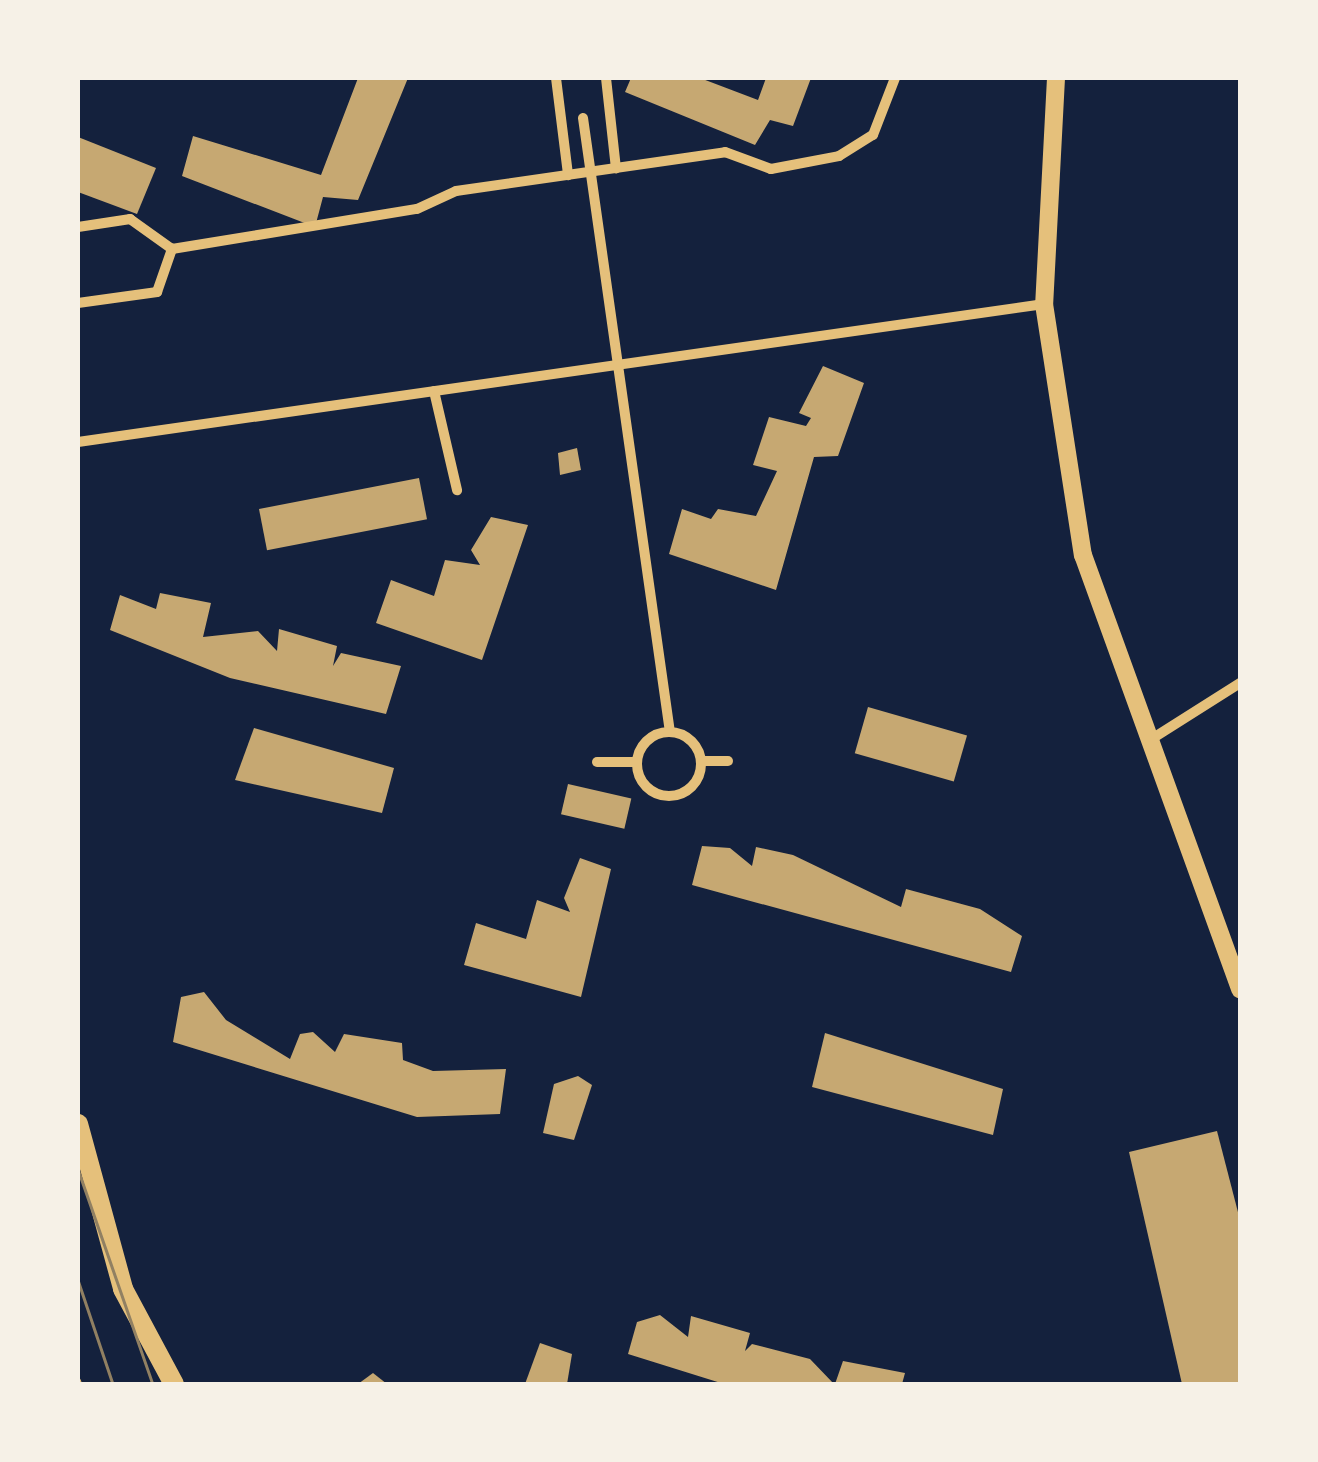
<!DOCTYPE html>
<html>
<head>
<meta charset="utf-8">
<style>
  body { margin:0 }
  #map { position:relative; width:1318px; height:1462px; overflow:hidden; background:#14213d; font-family:Manrope,sans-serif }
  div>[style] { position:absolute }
  .building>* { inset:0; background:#c6a872; transform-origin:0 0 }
  .path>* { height:6px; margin:-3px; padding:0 3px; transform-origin:3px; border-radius:3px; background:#e5c07b }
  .minor>* { height:10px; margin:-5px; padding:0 5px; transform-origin:5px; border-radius:5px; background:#e5c07b }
  .minor>.ring { margin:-5px; padding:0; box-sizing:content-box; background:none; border:10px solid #e5c07b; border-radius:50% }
  .tertiary>* { height:18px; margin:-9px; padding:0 9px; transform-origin:9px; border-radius:9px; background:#e5c07b }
  .secondary>* { height:20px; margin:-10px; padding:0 10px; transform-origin:10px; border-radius:10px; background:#e5c07b }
  .tram>* { height:2.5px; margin:-1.25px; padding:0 1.25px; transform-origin:1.25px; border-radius:1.25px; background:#918062 }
  span { translate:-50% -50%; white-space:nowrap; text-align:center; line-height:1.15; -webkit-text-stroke:10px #f6f1e7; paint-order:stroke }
  .frame { position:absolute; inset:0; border:80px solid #f6f1e7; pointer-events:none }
</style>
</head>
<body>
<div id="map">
  <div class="building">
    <div style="clip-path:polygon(358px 78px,408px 78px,358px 200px,323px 197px,315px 227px,182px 176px,193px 136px,321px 175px)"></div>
    <div style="clip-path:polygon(631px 78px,700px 78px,758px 100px,766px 78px,811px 78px,793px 126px,770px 120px,755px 145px,625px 92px)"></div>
    <div style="clip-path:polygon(78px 137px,156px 168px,137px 214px,78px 192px)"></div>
    <div style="clip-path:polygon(823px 366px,864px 383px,838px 456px,814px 457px,776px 590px,669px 554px,682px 509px,711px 519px,718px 509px,756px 516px,777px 471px,753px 465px,769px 417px,806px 426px,811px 418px,799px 413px)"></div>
    <div style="clip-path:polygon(577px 448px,581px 470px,560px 475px,558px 453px)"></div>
    <div style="left:419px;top:478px;width:42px;height:163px;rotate:79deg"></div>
    <div style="clip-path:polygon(491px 517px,528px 525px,482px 660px,376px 623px,391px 580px,434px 596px,445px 560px,480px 565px,471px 550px)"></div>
    <div style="clip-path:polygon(160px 593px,211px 603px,203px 637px,258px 631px,277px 651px,279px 629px,337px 646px,333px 666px,341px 653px,401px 666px,386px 714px,230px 678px,110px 630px,120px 595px,156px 609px)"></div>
    <div style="left:868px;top:707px;width:103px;height:48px;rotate:16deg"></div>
    <div style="clip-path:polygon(254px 728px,394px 768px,382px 813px,235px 780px)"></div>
    <div style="left:568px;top:784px;width:65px;height:31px;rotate:13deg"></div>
    <div style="clip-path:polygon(702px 846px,730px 848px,752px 866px,756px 847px,793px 855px,901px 907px,906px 889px,980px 909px,1022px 936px,1011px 972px,692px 885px)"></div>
    <div style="clip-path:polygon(580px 858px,611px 869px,581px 997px,464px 965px,476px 923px,526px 939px,537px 900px,570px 912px,564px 898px)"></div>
    <div style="clip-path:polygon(204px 992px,226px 1020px,290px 1059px,300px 1034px,313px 1032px,335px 1052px,344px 1034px,402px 1043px,403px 1060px,433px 1071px,506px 1069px,500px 1114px,417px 1117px,173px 1042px,181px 997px)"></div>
    <div style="clip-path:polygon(825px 1033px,1003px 1089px,993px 1135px,812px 1087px)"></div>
    <div style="clip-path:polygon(578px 1076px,592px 1085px,574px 1140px,543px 1133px,554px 1084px)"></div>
    <div style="clip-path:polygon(1217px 1131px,1240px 1220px,1240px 1384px,1182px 1384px,1129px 1152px)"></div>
    <div style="clip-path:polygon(660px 1315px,688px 1337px,691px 1316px,750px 1333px,745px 1351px,752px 1344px,810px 1359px,834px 1384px,724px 1384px,628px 1354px,637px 1322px)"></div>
    <div style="clip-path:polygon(540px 1343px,572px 1354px,567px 1384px,525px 1384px)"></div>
    <div style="clip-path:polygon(843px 1361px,905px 1373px,902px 1384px,835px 1384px)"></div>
    <div style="clip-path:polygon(373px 1373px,387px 1384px,358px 1384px)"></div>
  </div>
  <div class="path">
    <div style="left:78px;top:1381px;width:3px;rotate:72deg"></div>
  </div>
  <div class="minor">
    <div style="left:556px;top:78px;width:98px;rotate:82.9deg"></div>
    <div style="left:606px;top:78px;width:91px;rotate:83.7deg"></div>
    <div style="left:583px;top:118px;width:620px;rotate:81.94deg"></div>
    <div style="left:78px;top:227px;width:53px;rotate:-8.7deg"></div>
    <div style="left:130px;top:219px;width:52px;rotate:35.5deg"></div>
    <div style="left:172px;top:249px;width:248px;rotate:-9.3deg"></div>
    <div style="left:417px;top:209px;width:43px;rotate:-24.8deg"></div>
    <div style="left:456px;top:191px;width:272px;rotate:-8.2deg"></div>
    <div style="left:725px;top:152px;width:49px;rotate:20.3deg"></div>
    <div style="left:771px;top:169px;width:69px;rotate:-10.8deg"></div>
    <div style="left:839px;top:156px;width:40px;rotate:-32deg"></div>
    <div style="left:873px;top:135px;width:61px;rotate:-68.9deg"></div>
    <div style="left:78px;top:303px;width:80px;rotate:-7.9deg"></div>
    <div style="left:157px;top:292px;width:46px;rotate:-70.8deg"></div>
    <div style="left:434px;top:391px;width:102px;rotate:76.9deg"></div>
    <div style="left:78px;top:442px;width:976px;rotate:-8.13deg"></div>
    <div class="ring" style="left:637px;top:732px;width:54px;height:54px"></div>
    <div style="left:1150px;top:740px;width:107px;rotate:-32.3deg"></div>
    <div style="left:705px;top:761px;width:23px"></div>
    <div style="left:597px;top:762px;width:38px"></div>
  </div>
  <div class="tertiary">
    <div style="left:1056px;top:78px;width:226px;rotate:93deg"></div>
    <div style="left:1044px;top:304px;width:254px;rotate:81.2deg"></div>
    <div style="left:1083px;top:555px;width:462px;rotate:70.1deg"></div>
  </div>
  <div class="secondary">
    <div style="left:78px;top:1124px;width:171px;rotate:74.7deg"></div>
    <div style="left:123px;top:1289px;width:108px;rotate:61.8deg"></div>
  </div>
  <div class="tram">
    <div style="left:78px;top:1169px;width:228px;rotate:70.8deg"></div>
    <div style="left:78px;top:1280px;width:110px;rotate:71.4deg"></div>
  </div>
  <div class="frame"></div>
</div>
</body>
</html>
